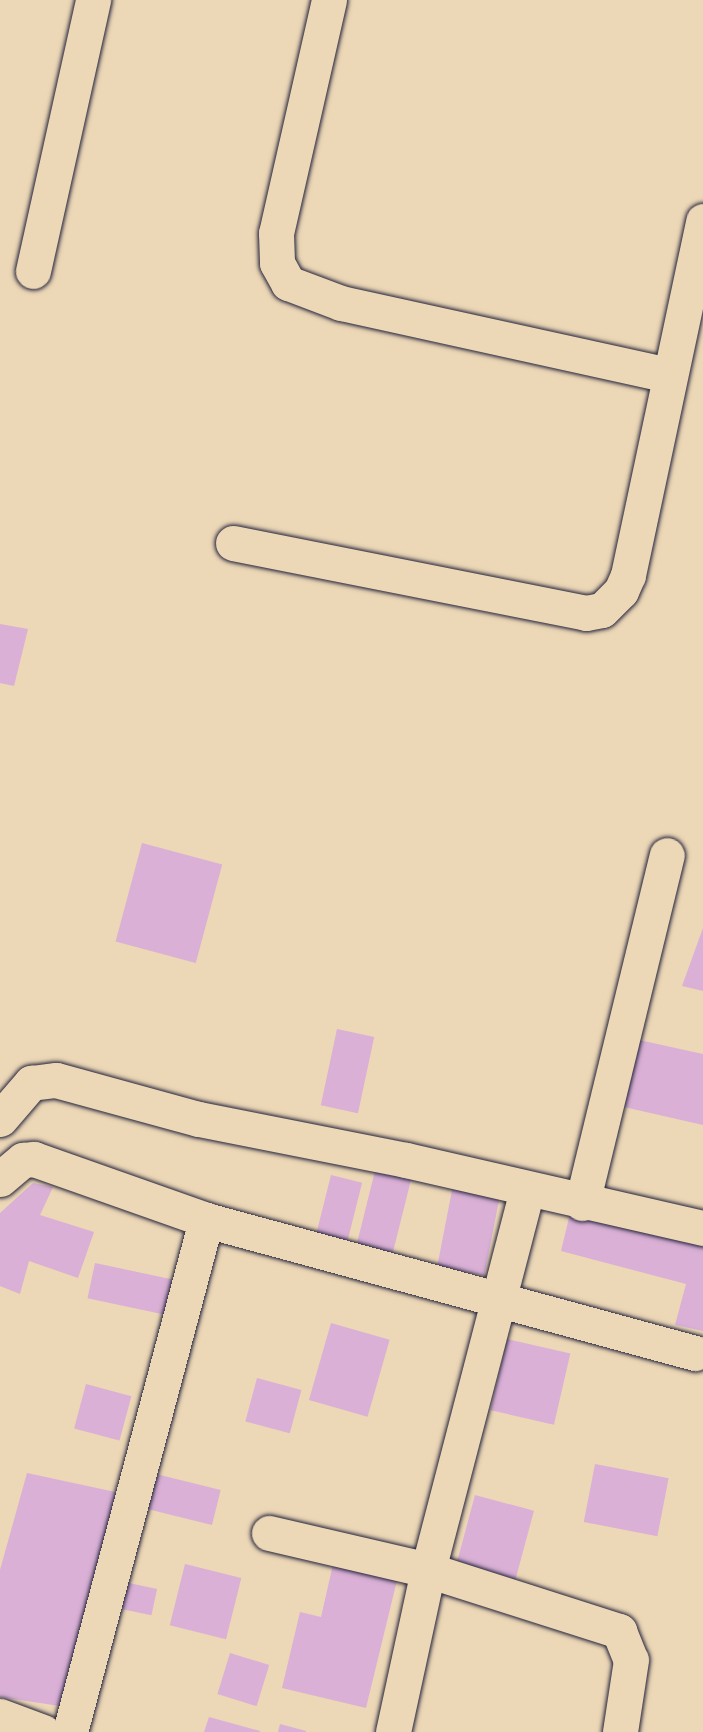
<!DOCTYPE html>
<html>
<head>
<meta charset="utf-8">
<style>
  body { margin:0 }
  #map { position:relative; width:703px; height:1732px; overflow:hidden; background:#ecd7b6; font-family:Delius,sans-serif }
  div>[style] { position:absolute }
  .building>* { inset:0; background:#dab0d6; transform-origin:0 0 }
  .roads { filter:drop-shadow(0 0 2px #22223b) drop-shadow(0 0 2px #22223b) }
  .minor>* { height:35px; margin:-17.5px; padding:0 17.5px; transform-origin:17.5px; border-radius:17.5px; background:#ecd7b6 }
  span { translate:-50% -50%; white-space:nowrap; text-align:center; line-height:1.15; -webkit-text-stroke:6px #ecd7b6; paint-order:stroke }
</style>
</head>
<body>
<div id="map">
  <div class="building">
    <div style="clip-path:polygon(0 624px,28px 629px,14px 686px,0 683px)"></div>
    <div style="left:142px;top:843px;width:83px;height:102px;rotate:15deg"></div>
    <div style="clip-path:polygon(703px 928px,703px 991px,682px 986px)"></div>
    <div style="left:337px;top:1029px;width:38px;height:78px;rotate:12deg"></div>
    <div style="clip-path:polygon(639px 1040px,703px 1054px,703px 1125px,624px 1107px)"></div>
    <div style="left:377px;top:1163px;width:37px;height:86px;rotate:14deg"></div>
    <div style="left:331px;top:1175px;width:32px;height:64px;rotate:14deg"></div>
    <div style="left:454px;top:1180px;width:48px;height:88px;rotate:11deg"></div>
    <div style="clip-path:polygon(33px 1183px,53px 1187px,40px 1215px,94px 1232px,78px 1278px,29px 1261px,20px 1294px,0 1286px,0 1213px)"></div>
    <div style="clip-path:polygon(573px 1201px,703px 1233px,703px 1331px,675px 1325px,686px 1284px,561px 1251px)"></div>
    <div style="left:95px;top:1263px;width:83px;height:36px;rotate:12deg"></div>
    <div style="left:331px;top:1323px;width:61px;height:80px;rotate:16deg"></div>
    <div style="left:507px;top:1339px;width:65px;height:73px;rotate:13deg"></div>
    <div style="left:257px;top:1378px;width:46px;height:45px;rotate:15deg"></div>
    <div style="left:86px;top:1384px;width:47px;height:46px;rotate:15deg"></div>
    <div style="left:595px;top:1464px;width:75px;height:59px;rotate:11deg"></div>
    <div style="left:144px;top:1471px;width:79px;height:36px;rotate:14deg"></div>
    <div style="clip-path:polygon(27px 1473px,120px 1493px,60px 1706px,0 1697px,0 1570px)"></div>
    <div style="left:475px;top:1495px;width:61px;height:72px;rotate:15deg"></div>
    <div style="clip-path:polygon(334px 1560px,398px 1576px,366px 1708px,282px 1688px,300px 1612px,321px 1617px)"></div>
    <div style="left:185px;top:1564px;width:58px;height:63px;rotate:14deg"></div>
    <div style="left:115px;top:1580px;width:43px;height:27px;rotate:12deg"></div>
    <div style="left:230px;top:1653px;width:41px;height:43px;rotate:17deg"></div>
    <div style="clip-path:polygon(209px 1717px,260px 1731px,260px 1732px,204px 1732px)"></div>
    <div style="clip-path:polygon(280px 1724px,306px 1731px,306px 1732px,278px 1732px)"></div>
  </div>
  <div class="roads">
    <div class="minor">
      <div style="left:329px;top:0;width:239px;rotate:102.8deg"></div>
      <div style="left:276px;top:233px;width:30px;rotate:88deg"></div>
      <div style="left:277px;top:263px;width:23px;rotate:61deg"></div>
      <div style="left:288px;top:283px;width:57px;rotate:20.7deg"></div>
      <div style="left:341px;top:303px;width:336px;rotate:12.4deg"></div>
      <div style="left:33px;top:271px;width:278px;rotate:-77.5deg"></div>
      <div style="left:233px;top:543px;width:360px;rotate:11.2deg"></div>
      <div style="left:586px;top:613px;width:16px;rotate:-11deg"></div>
      <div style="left:602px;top:610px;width:27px;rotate:-45deg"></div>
      <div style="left:621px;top:591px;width:17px;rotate:-66deg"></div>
      <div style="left:628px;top:575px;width:362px;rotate:-78deg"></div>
      <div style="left:0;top:1119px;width:48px;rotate:-49.3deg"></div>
      <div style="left:31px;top:1083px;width:25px;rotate:-7deg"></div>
      <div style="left:56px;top:1080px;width:148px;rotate:15.3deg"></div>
      <div style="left:199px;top:1119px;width:211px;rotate:11.2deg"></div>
      <div style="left:406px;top:1160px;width:305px;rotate:12.9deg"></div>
      <div style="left:0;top:1179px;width:30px;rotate:-40deg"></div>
      <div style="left:23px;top:1160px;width:11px;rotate:-5deg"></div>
      <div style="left:34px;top:1159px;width:182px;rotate:19.5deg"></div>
      <div style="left:206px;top:1220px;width:507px;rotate:15.22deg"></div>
      <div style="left:582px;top:1203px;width:358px;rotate:-76.3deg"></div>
      <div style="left:269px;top:1533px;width:163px;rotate:13.1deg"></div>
      <div style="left:428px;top:1570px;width:201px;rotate:17.7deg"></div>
      <div style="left:619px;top:1631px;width:31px;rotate:68deg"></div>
      <div style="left:631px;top:1660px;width:73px;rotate:98.7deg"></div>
      <div style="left:0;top:1716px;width:46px;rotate:20.4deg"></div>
      <div style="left:70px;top:1732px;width:530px;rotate:-75.12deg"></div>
      <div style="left:393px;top:1732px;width:166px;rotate:-77.8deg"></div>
      <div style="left:428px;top:1570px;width:392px;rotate:-75.4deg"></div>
    </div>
  </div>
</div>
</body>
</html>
